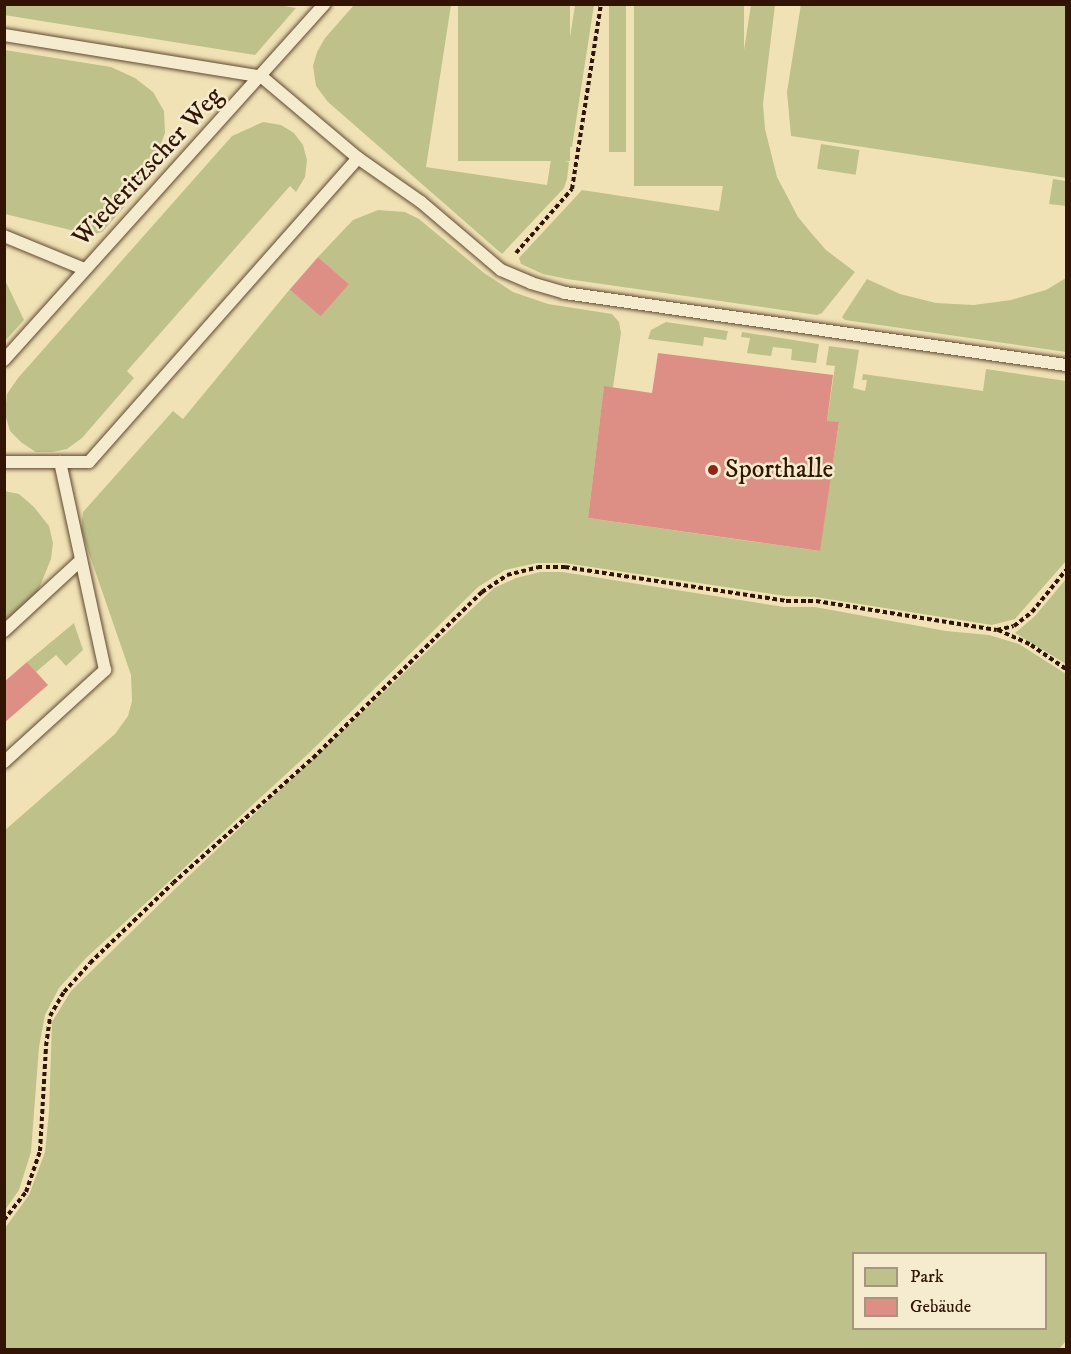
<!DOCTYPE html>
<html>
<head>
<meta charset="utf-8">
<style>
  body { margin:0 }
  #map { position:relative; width:1071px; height:1354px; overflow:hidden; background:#f0e2b5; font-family:"IM FELL DW Pica",serif }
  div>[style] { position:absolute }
  .green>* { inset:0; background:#bec28a; transform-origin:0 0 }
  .building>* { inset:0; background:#dd8f85; transform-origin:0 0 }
  .path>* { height:4px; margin-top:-2px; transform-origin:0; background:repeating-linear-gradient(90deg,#311404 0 4.5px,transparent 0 7.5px) }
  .roads { filter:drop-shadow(0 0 2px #614830) drop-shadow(0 0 2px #614830) }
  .lane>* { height:12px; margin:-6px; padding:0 6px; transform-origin:6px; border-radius:6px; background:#f5eccf }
  .dots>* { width:16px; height:16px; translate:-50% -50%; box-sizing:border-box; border:3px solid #f5eccf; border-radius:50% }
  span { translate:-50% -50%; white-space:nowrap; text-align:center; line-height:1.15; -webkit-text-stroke:5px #f5eccf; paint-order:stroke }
  .street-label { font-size:26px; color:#311404 }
  .poi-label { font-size:26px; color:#311404 }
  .left { translate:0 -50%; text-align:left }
  .frame { position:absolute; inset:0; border:6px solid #311404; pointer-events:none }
  .legend { position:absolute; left:852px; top:1252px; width:195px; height:78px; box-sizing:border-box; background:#f5eccf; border:2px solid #a7967e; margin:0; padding:8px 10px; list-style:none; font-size:18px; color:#311404 }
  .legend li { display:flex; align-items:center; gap:12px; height:30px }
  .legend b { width:30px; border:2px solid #a7967e }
</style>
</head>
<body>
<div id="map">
  <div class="green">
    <div style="clip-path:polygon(273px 4px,296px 8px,255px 55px,4px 15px,5px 4px)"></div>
    <div style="clip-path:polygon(801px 4px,1066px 5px,1066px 178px,791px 136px,787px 92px)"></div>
    <div style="clip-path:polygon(354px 5px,451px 5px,426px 167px,547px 185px,575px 5px,594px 5px,572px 147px,567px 147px,565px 161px,569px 162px,567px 179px,564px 188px,502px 254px,328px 102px,316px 86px,313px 66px,317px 52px,325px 38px)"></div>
    <div style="left:458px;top:5px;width:112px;height:156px"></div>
    <div style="left:609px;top:5px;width:17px;height:147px"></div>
    <div style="left:634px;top:5px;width:110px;height:181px"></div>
    <div style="clip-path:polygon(751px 5px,775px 5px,763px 104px,765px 129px,777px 177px,798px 217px,812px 234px,826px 250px,855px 272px,822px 313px,817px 315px,567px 279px,543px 274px,521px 264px,519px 258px,582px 190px,719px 211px)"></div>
    <div style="clip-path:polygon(5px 50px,111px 67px,135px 78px,153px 92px,164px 111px,165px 133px,146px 182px,102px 232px,91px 235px,5px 214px)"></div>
    <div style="clip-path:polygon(263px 122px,281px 125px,294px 133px,303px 145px,307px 160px,305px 177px,296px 192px,290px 186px,127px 371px,134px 378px,82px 438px,67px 449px,52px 452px,36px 452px,22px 443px,10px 431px,5px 414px,7px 394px,18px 378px,232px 136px)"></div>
    <div style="left:821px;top:144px;width:39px;height:25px;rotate:9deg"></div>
    <div style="clip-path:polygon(1053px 179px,1066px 181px,1066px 206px,1049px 204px)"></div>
    <div style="clip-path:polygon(378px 210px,405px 212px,419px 219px,484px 273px,513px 292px,548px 304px,612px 314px,619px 322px,621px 333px,613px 387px,604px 387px,588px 518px,819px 551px,839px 423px,827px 421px,835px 366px,826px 365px,829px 346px,859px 350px,853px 388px,865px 391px,867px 380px,862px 380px,863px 374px,983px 391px,986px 369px,1066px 381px,1066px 561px,1015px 619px,992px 625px,815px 597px,785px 596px,564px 563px,537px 563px,505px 570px,478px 587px,308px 754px,86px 958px,59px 988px,45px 1015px,39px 1047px,31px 1152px,19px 1190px,5px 1210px,4px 831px,115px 734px,128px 716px,132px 701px,131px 675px,81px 530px,83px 512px,173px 411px,183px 419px,290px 289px,349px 284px,318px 257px,353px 220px)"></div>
    <div style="clip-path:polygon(4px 278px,24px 320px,5px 341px,4px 341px)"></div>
    <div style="clip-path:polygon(1066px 278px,1066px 352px,845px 320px,842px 317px,867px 279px,900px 294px,936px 303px,974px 305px,1011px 300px,1046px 290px)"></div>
    <div style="clip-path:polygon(666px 322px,728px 331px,726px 340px,704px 337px,703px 346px,648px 339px,651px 330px)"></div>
    <div style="clip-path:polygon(742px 332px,819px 344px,816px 363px,791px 360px,792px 349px,773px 347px,771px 356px,747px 353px,750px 338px,741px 337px)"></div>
    <div style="clip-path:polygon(4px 491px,19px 494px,34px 507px,49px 526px,53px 543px,51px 559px,38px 591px,5px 621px)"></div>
    <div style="clip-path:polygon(evenodd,540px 572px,562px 572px,784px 607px,815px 607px,946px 631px,989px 635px,1019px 644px,1066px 674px,1066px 1341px,1058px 1350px,5px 1349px,5px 1228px,29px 1195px,45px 1152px,49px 1112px,52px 1022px,71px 991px,176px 888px,494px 588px,516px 578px,540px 572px,854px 1254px,1046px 1254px,1046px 1328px,854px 1328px,854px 1254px)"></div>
    <div style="clip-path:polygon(1066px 579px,1066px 664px,1015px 633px,1035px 616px)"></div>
    <div style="clip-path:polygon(74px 623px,83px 650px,66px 666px,56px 655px,36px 672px,27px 662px)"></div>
  </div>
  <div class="building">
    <div style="left:318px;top:257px;width:41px;height:43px;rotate:41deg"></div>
    <div style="clip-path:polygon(658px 353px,833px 375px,827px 421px,839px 422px,820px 551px,588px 518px,604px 386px,652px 393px)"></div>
    <div style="clip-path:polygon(27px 662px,48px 685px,4px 723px,4px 682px)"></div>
  </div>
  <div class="path">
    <div style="left:516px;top:253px;width:85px;rotate:-48.8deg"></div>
    <div style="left:572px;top:189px;width:187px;rotate:-81.1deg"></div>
    <div style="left:998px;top:630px;width:36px;rotate:24deg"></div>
    <div style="left:1031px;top:645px;width:42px;rotate:34.4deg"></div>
    <div style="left:4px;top:1220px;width:36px;rotate:-52deg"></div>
    <div style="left:26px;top:1192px;width:43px;rotate:-71.1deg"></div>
    <div style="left:40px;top:1151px;width:105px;rotate:-86.7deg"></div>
    <div style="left:46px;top:1046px;width:30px;rotate:-82deg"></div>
    <div style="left:50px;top:1016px;width:28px;rotate:-60deg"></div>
    <div style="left:64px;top:992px;width:39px;rotate:-48deg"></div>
    <div style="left:90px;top:963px;width:115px;rotate:-43.9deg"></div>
    <div style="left:173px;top:883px;width:188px;rotate:-41.8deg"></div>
    <div style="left:313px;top:758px;width:237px;rotate:-44.5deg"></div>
    <div style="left:482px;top:592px;width:30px;rotate:-34deg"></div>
    <div style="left:507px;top:575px;width:32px;rotate:-14deg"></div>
    <div style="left:538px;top:567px;width:27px"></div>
    <div style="left:565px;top:567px;width:224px;rotate:8.7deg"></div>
    <div style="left:786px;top:601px;width:30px"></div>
    <div style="left:816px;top:601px;width:183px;rotate:9.1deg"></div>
    <div style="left:997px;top:630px;width:17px;rotate:-13deg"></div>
    <div style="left:1014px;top:626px;width:23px;rotate:-38deg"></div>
    <div style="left:1032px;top:612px;width:54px;rotate:-51deg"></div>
  </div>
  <div class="roads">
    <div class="lane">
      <div style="left:4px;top:35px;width:261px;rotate:9.2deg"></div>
      <div style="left:262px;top:77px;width:126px;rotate:40.2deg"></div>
      <div style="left:358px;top:158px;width:406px;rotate:131.5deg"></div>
      <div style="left:89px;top:462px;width:85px;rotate:180deg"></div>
      <div style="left:358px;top:158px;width:77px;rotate:34.9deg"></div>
      <div style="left:421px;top:202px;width:105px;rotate:40.4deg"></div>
      <div style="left:501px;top:270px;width:33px;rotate:23deg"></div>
      <div style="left:531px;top:283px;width:35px;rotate:16deg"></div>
      <div style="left:565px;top:293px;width:506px;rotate:8.18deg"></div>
      <div style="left:4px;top:236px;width:87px;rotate:22.4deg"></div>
      <div style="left:4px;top:360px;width:479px;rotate:-48deg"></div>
      <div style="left:4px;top:631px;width:105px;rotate:-42.7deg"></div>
      <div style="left:4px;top:762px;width:137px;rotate:-42.3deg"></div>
      <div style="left:105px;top:670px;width:213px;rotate:-102.2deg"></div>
    </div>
  </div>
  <div class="dots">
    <div style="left:713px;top:470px;background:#8f2418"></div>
  </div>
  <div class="street-label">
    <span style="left:148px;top:167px;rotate:-47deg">Wiederitzscher Weg</span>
  </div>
  <div class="poi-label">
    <span class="left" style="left:725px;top:470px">Sporthalle</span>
  </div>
  <div class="frame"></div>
  <ul class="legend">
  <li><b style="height:16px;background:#bec28a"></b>Park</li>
  <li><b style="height:16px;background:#dd8f85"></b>Gebäude</li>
  </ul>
</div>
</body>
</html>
